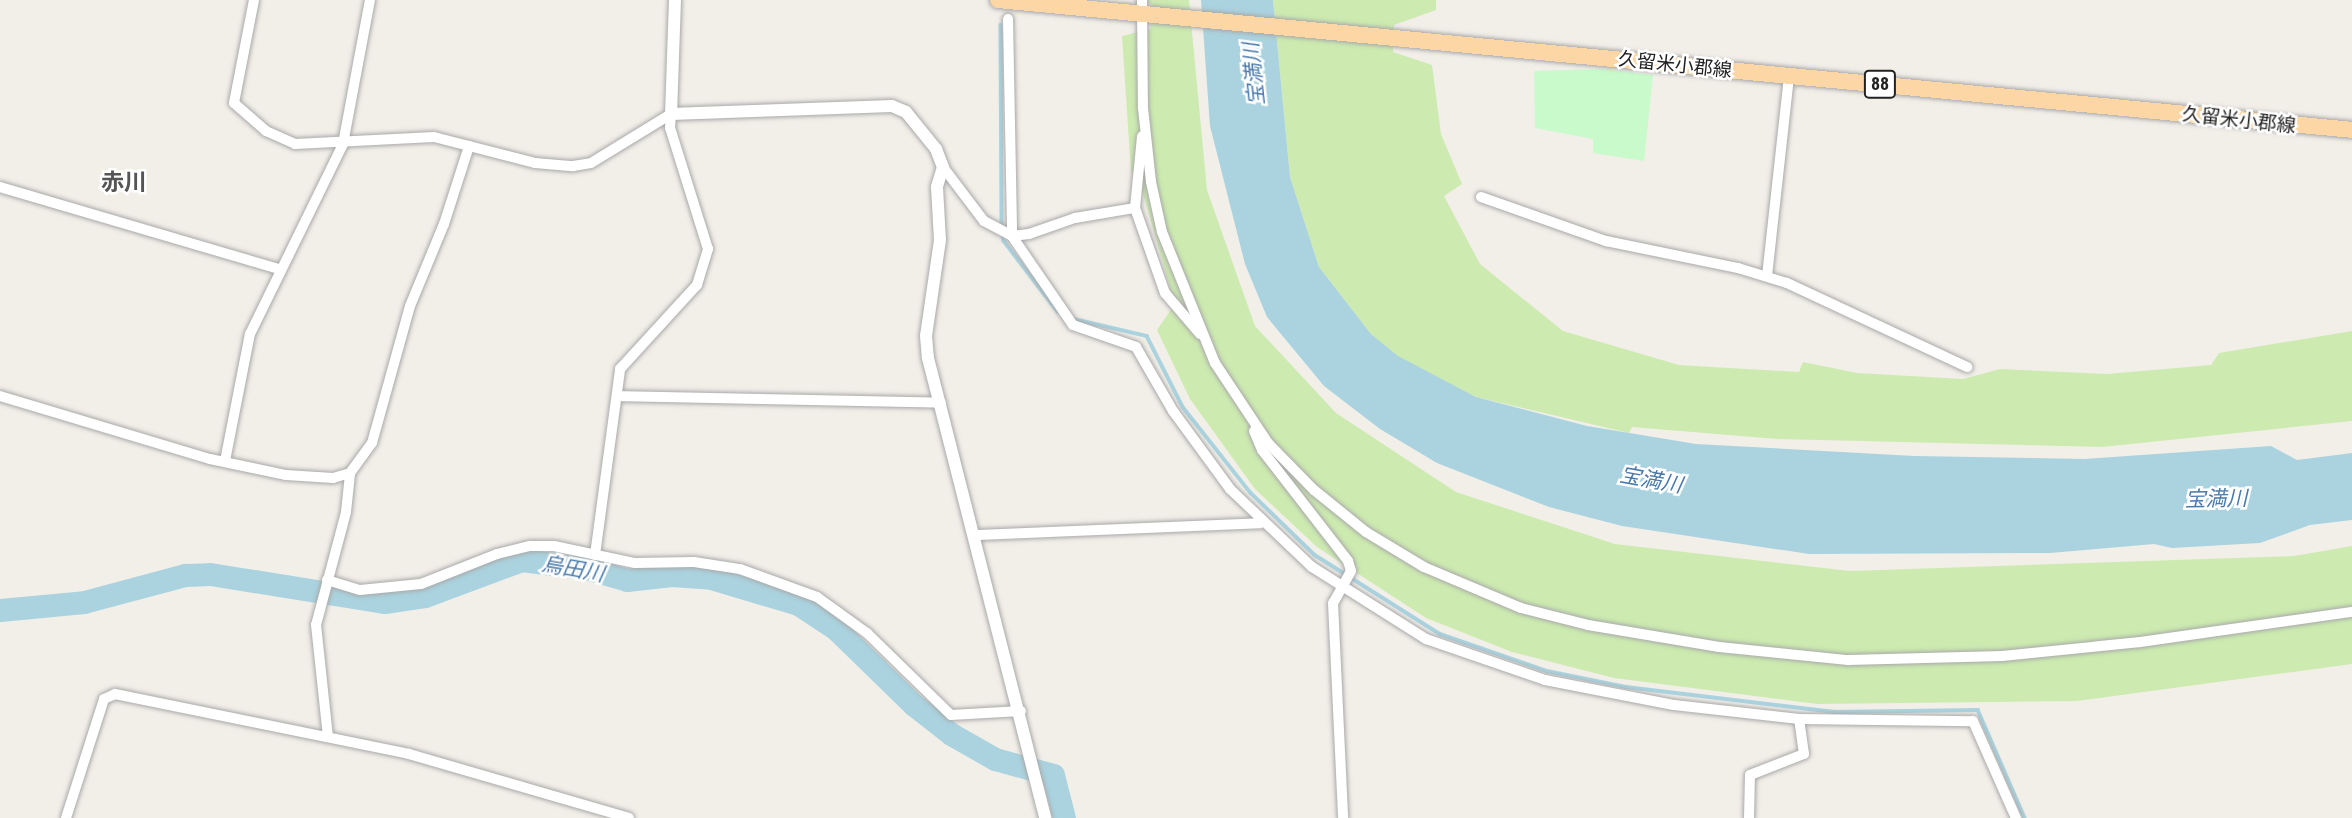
<!DOCTYPE html>
<html>
<head>
<meta charset="utf-8">
<style>
  body { margin:0 }
  #map { position:relative; width:2352px; height:818px; overflow:hidden; background:#f2efe9; font-family:"Roboto Condensed","Noto Sans JP",sans-serif }
  div>[style] { position:absolute }
  .grass>* { inset:0; background:#cdebb0 }
  .park>* { inset:0; background:#c8facc }
  .water>* { inset:0; background:#aad3df }
  .stream>* { height:3.5px; margin:-1.75px; padding:0 1.75px; transform-origin:1.75px; border-radius:1.75px; background:#aad3df }
  .river>* { height:23px; margin:-11.5px; padding:0 11.5px; transform-origin:11.5px; border-radius:11.5px; background:#aad3df }
  .roads { filter:drop-shadow(0 0 2px #a9a9a9) drop-shadow(0 0 2px #a9a9a9) }
  .minor>* { height:10px; margin:-5px; padding:0 5px; transform-origin:5px; border-radius:5px; background:#fff }
  .tertiary>* { height:12px; margin:-6px; padding:0 6px; transform-origin:6px; border-radius:6px; background:#fff }
  .primary>* { height:16px; margin:-8px; padding:0 8px; transform-origin:8px; border-radius:8px; background:#fcd6a4 }
  span { translate:-50% -50%; white-space:nowrap; text-align:center; line-height:1.15; -webkit-text-stroke:5px #fff; paint-order:stroke }
  .shield-label span { padding:2px 5px; background:#fff; border:2px solid; border-radius:5px; -webkit-text-stroke-width:0 }
  .shield-label { font-size:18px; color:#222; font-weight:700 }
  .street-label { font-size:19px; color:#222 }
  .water-label { font-size:21px; color:#4a7aab; font-style:italic }
  .quarter-label { font-size:23px; color:#555; font-weight:700 }
</style>
</head>
<body>
<div id="map">
  <div class="grass">
    <div style="clip-path:polygon(1143px 0,1189px 0,1207px 190px,1255px 326px,1336px 413px,1456px 492px,1615px 544px,1850px 571px,2294px 556px,2352px 546px,2352px 664px,2077px 701px,1817px 704px,1614px 678px,1512px 652px,1426px 618px,1317px 547px,1255px 489px,1190px 399px,1157px 330px,1175px 304px,1143px 194px,1131px 172px,1122px 36px,1151px 29px,1153px 5px)"></div>
    <div style="clip-path:polygon(1273px 0,1436px 0,1436px 10px,1394px 25px,1393px 52px,1432px 65px,1441px 134px,1462px 184px,1444px 196px,1480px 264px,1563px 331px,1679px 365px,1799px 372px,1803px 362px,1857px 373px,1963px 379px,2000px 369px,2107px 374px,2211px 365px,2219px 353px,2352px 331px,2352px 421px,2102px 447px,1777px 439px,1632px 427px,1629px 433px,1476px 397px,1398px 357px,1371px 334px,1319px 267px,1290px 177px)"></div>
  </div>
  <div class="park">
    <div style="clip-path:polygon(1602px 69px,1653px 75px,1644px 161px,1593px 153px,1593px 139px,1535px 128px,1534px 71px)"></div>
  </div>
  <div class="water">
    <div style="clip-path:polygon(1201px 0,1273px 0,1290px 177px,1319px 267px,1371px 334px,1398px 356px,1476px 397px,1587px 426px,1696px 444px,1914px 456px,2084px 459px,2271px 446px,2297px 460px,2352px 453px,2352px 520px,2310px 525px,2260px 543px,2172px 548px,2154px 544px,2050px 553px,1809px 554px,1622px 526px,1549px 507px,1437px 463px,1380px 429px,1324px 386px,1267px 317px,1245px 264px,1210px 126px)"></div>
  </div>
  <div class="stream">
    <div style="left:1001px;top:25px;width:206px;rotate:89.7deg"></div>
    <div style="left:1002px;top:231px;width:10px;rotate:79deg"></div>
    <div style="left:1004px;top:241px;width:89px;rotate:52.7deg"></div>
    <div style="left:1074px;top:319px;width:75px;rotate:13.1deg"></div>
    <div style="left:1147px;top:336px;width:80px;rotate:63.1deg"></div>
    <div style="left:1183px;top:407px;width:110px;rotate:51.7deg"></div>
    <div style="left:1251px;top:493px;width:89px;rotate:44.1deg"></div>
    <div style="left:1315px;top:555px;width:148px;rotate:32.3deg"></div>
    <div style="left:1440px;top:634px;width:113px;rotate:19.1deg"></div>
    <div style="left:1547px;top:671px;width:81px;rotate:11.4deg"></div>
    <div style="left:1626px;top:687px;width:210px;rotate:6.8deg"></div>
    <div style="left:1835px;top:712px;width:143px;rotate:-0.8deg"></div>
    <div style="left:1978px;top:710px;width:118px;rotate:66.5deg"></div>
  </div>
  <div class="river">
    <div style="left:0;top:610px;width:84px;rotate:-5.4deg"></div>
    <div style="left:84px;top:602px;width:105px;rotate:-15deg"></div>
    <div style="left:185px;top:575px;width:25px;rotate:-2deg"></div>
    <div style="left:210px;top:574px;width:176px;rotate:9.1deg"></div>
    <div style="left:384px;top:602px;width:41px;rotate:-8.3deg"></div>
    <div style="left:425px;top:596px;width:103px;rotate:-20.4deg"></div>
    <div style="left:522px;top:560px;width:68px;rotate:7.7deg"></div>
    <div style="left:589px;top:569px;width:40px;rotate:16deg"></div>
    <div style="left:627px;top:580px;width:45px;rotate:-6.3deg"></div>
    <div style="left:672px;top:575px;width:39px;rotate:4deg"></div>
    <div style="left:711px;top:578px;width:91px;rotate:16.6deg"></div>
    <div style="left:798px;top:604px;width:45px;rotate:33.3deg"></div>
    <div style="left:836px;top:629px;width:109px;rotate:44.3deg"></div>
    <div style="left:914px;top:705px;width:47px;rotate:38.1deg"></div>
    <div style="left:951px;top:734px;width:51px;rotate:29.6deg"></div>
    <div style="left:995px;top:759px;width:60px;rotate:15.4deg"></div>
    <div style="left:1053px;top:775px;width:44px;rotate:75.7deg"></div>
  </div>
  <div class="roads">
    <div class="minor">
      <div style="left:254px;top:0;width:105px;rotate:101deg"></div>
      <div style="left:234px;top:103px;width:43px;rotate:41.2deg"></div>
      <div style="left:266px;top:131px;width:32px;rotate:24deg"></div>
      <div style="left:295px;top:144px;width:139px;rotate:-2.9deg"></div>
      <div style="left:434px;top:137px;width:104px;rotate:14.4deg"></div>
      <div style="left:535px;top:163px;width:38px;rotate:5deg"></div>
      <div style="left:573px;top:166px;width:18px;rotate:-9deg"></div>
      <div style="left:591px;top:163px;width:94px;rotate:-31.5deg"></div>
      <div style="left:1142px;top:0;width:108px;rotate:89.5deg"></div>
      <div style="left:1143px;top:108px;width:74px;rotate:83.8deg"></div>
      <div style="left:1151px;top:182px;width:51px;rotate:77.6deg"></div>
      <div style="left:1162px;top:232px;width:141px;rotate:68deg"></div>
      <div style="left:1215px;top:363px;width:96px;rotate:56.5deg"></div>
      <div style="left:1268px;top:443px;width:66px;rotate:45.6deg"></div>
      <div style="left:1314px;top:490px;width:67px;rotate:38.9deg"></div>
      <div style="left:1366px;top:532px;width:68px;rotate:31.1deg"></div>
      <div style="left:1424px;top:567px;width:105px;rotate:22.9deg"></div>
      <div style="left:1521px;top:608px;width:69px;rotate:14.2deg"></div>
      <div style="left:1588px;top:625px;width:133px;rotate:9.5deg"></div>
      <div style="left:1719px;top:647px;width:130px;rotate:5.8deg"></div>
      <div style="left:1848px;top:660px;width:154px;rotate:-1.5deg"></div>
      <div style="left:2002px;top:656px;width:139px;rotate:-5.8deg"></div>
      <div style="left:2140px;top:642px;width:214px;rotate:-8.1deg"></div>
      <div style="left:1008px;top:19px;width:217px;rotate:88.9deg"></div>
      <div style="left:1012px;top:236px;width:108px;rotate:55.6deg"></div>
      <div style="left:1073px;top:325px;width:67px;rotate:19.2deg"></div>
      <div style="left:1136px;top:347px;width:74px;rotate:60deg"></div>
      <div style="left:1173px;top:411px;width:97px;rotate:53.8deg"></div>
      <div style="left:1230px;top:489px;width:113px;rotate:43.6deg"></div>
      <div style="left:1312px;top:567px;width:135px;rotate:32.3deg"></div>
      <div style="left:1426px;top:639px;width:126px;rotate:19deg"></div>
      <div style="left:1545px;top:680px;width:131px;rotate:11deg"></div>
      <div style="left:1674px;top:705px;width:126px;rotate:6.4deg"></div>
      <div style="left:1799px;top:719px;width:174px;rotate:0.7deg"></div>
      <div style="left:1973px;top:721px;width:106px;rotate:66.1deg"></div>
      <div style="left:943px;top:167px;width:68px;rotate:52.8deg"></div>
      <div style="left:984px;top:221px;width:32px;rotate:28deg"></div>
      <div style="left:1012px;top:236px;width:17px;rotate:-7deg"></div>
      <div style="left:1029px;top:234px;width:49px;rotate:-19.2deg"></div>
      <div style="left:1075px;top:218px;width:61px;rotate:-9.5deg"></div>
      <div style="left:1135px;top:208px;width:72px;rotate:-84.4deg"></div>
      <div style="left:0;top:187px;width:290px;rotate:16.4deg"></div>
      <div style="left:1481px;top:197px;width:133px;rotate:19.4deg"></div>
      <div style="left:1606px;top:241px;width:135px;rotate:11.6deg"></div>
      <div style="left:1738px;top:268px;width:51px;rotate:17deg"></div>
      <div style="left:1787px;top:283px;width:199px;rotate:25deg"></div>
      <div style="left:1135px;top:208px;width:90px;rotate:70.6deg"></div>
      <div style="left:1165px;top:293px;width:54px;rotate:49.5deg"></div>
      <div style="left:1767px;top:276px;width:201px;rotate:-83.7deg"></div>
      <div style="left:0;top:396px;width:219px;rotate:16.7deg"></div>
      <div style="left:210px;top:459px;width:78px;rotate:11.9deg"></div>
      <div style="left:286px;top:475px;width:47px;rotate:3.7deg"></div>
      <div style="left:333px;top:478px;width:18px;rotate:-16deg"></div>
      <div style="left:618px;top:396px;width:323px;rotate:1.2deg"></div>
      <div style="left:1254px;top:431px;width:21px;rotate:67deg"></div>
      <div style="left:1262px;top:450px;width:140px;rotate:52.2deg"></div>
      <div style="left:1348px;top:561px;width:10px;rotate:73deg"></div>
      <div style="left:1351px;top:571px;width:37px;rotate:119deg"></div>
      <div style="left:1333px;top:603px;width:215px;rotate:87.3deg"></div>
      <div style="left:225px;top:461px;width:129px;rotate:-78.9deg"></div>
      <div style="left:250px;top:334px;width:212px;rotate:-63.9deg"></div>
      <div style="left:343px;top:144px;width:147px;rotate:-79.4deg"></div>
      <div style="left:977px;top:535px;width:284px;rotate:-2.4deg"></div>
      <div style="left:595px;top:555px;width:188px;rotate:-82.3deg"></div>
      <div style="left:620px;top:369px;width:114px;rotate:-47.5deg"></div>
      <div style="left:697px;top:285px;width:38px;rotate:-73deg"></div>
      <div style="left:708px;top:249px;width:127px;rotate:-107.4deg"></div>
      <div style="left:670px;top:128px;width:14px;rotate:-86deg"></div>
      <div style="left:327px;top:580px;width:34px;rotate:17deg"></div>
      <div style="left:360px;top:590px;width:61px;rotate:-5.6deg"></div>
      <div style="left:421px;top:584px;width:82px;rotate:-21.5deg"></div>
      <div style="left:497px;top:554px;width:34px;rotate:-14deg"></div>
      <div style="left:530px;top:546px;width:24px"></div>
      <div style="left:554px;top:546px;width:83px;rotate:11.9deg"></div>
      <div style="left:635px;top:563px;width:59px;rotate:-1deg"></div>
      <div style="left:694px;top:562px;width:47px;rotate:8.7deg"></div>
      <div style="left:740px;top:569px;width:82px;rotate:20deg"></div>
      <div style="left:817px;top:597px;width:62px;rotate:35.8deg"></div>
      <div style="left:867px;top:633px;width:117px;rotate:44.3deg"></div>
      <div style="left:951px;top:715px;width:70px;rotate:-3.3deg"></div>
      <div style="left:328px;top:737px;width:113px;rotate:-96.1deg"></div>
      <div style="left:316px;top:625px;width:117px;rotate:-75.1deg"></div>
      <div style="left:346px;top:512px;width:39px;rotate:-84deg"></div>
      <div style="left:350px;top:473px;width:37px;rotate:-54deg"></div>
      <div style="left:372px;top:443px;width:142px;rotate:-74.5deg"></div>
      <div style="left:410px;top:306px;width:89px;rotate:-67.5deg"></div>
      <div style="left:444px;top:224px;width:82px;rotate:-72.2deg"></div>
      <div style="left:66px;top:818px;width:125px;rotate:-72.3deg"></div>
      <div style="left:104px;top:699px;width:12px;rotate:-24deg"></div>
      <div style="left:115px;top:694px;width:300px;rotate:11.5deg"></div>
      <div style="left:409px;top:754px;width:229px;rotate:16.2deg"></div>
      <div style="left:1749px;top:818px;width:43px;rotate:-88.7deg"></div>
      <div style="left:1750px;top:775px;width:58px;rotate:-21.3deg"></div>
      <div style="left:1804px;top:754px;width:35px;rotate:-98deg"></div>
    </div>
    <div class="tertiary">
      <div style="left:675px;top:0;width:114px;rotate:92deg"></div>
      <div style="left:671px;top:114px;width:221px;rotate:-2.1deg"></div>
      <div style="left:892px;top:106px;width:15px;rotate:23deg"></div>
      <div style="left:906px;top:112px;width:48px;rotate:51deg"></div>
      <div style="left:936px;top:149px;width:19px;rotate:69deg"></div>
      <div style="left:943px;top:167px;width:21px;rotate:107deg"></div>
      <div style="left:937px;top:187px;width:53px;rotate:86.8deg"></div>
      <div style="left:940px;top:240px;width:97px;rotate:98.3deg"></div>
      <div style="left:926px;top:336px;width:22px;rotate:85deg"></div>
      <div style="left:928px;top:358px;width:475px;rotate:75.7deg"></div>
    </div>
    <div class="primary">
      <div style="left:998px;top:0;width:1360px;rotate:5.48deg"></div>
    </div>
  </div>
  <div class="shield-label">
    <span style="left:1880px;top:84px">88</span>
  </div>
  <div class="street-label">
    <span style="left:1675px;top:65px;rotate:6deg">久留米小郡線</span>
    <span style="left:2239px;top:120px;rotate:6deg">久留米小郡線</span>
  </div>
  <div class="water-label">
    <span style="left:1254px;top:74px;rotate:-96deg">宝満川</span>
    <span style="left:1651px;top:480px;rotate:10deg">宝満川</span>
    <span style="left:2216px;top:499px;rotate:-1deg">宝満川</span>
    <span style="left:573px;top:569px;rotate:10deg">烏田川</span>
  </div>
  <div class="quarter-label">
    <span style="left:124px;top:183px">赤川</span>
  </div>
</div>
</body>
</html>
